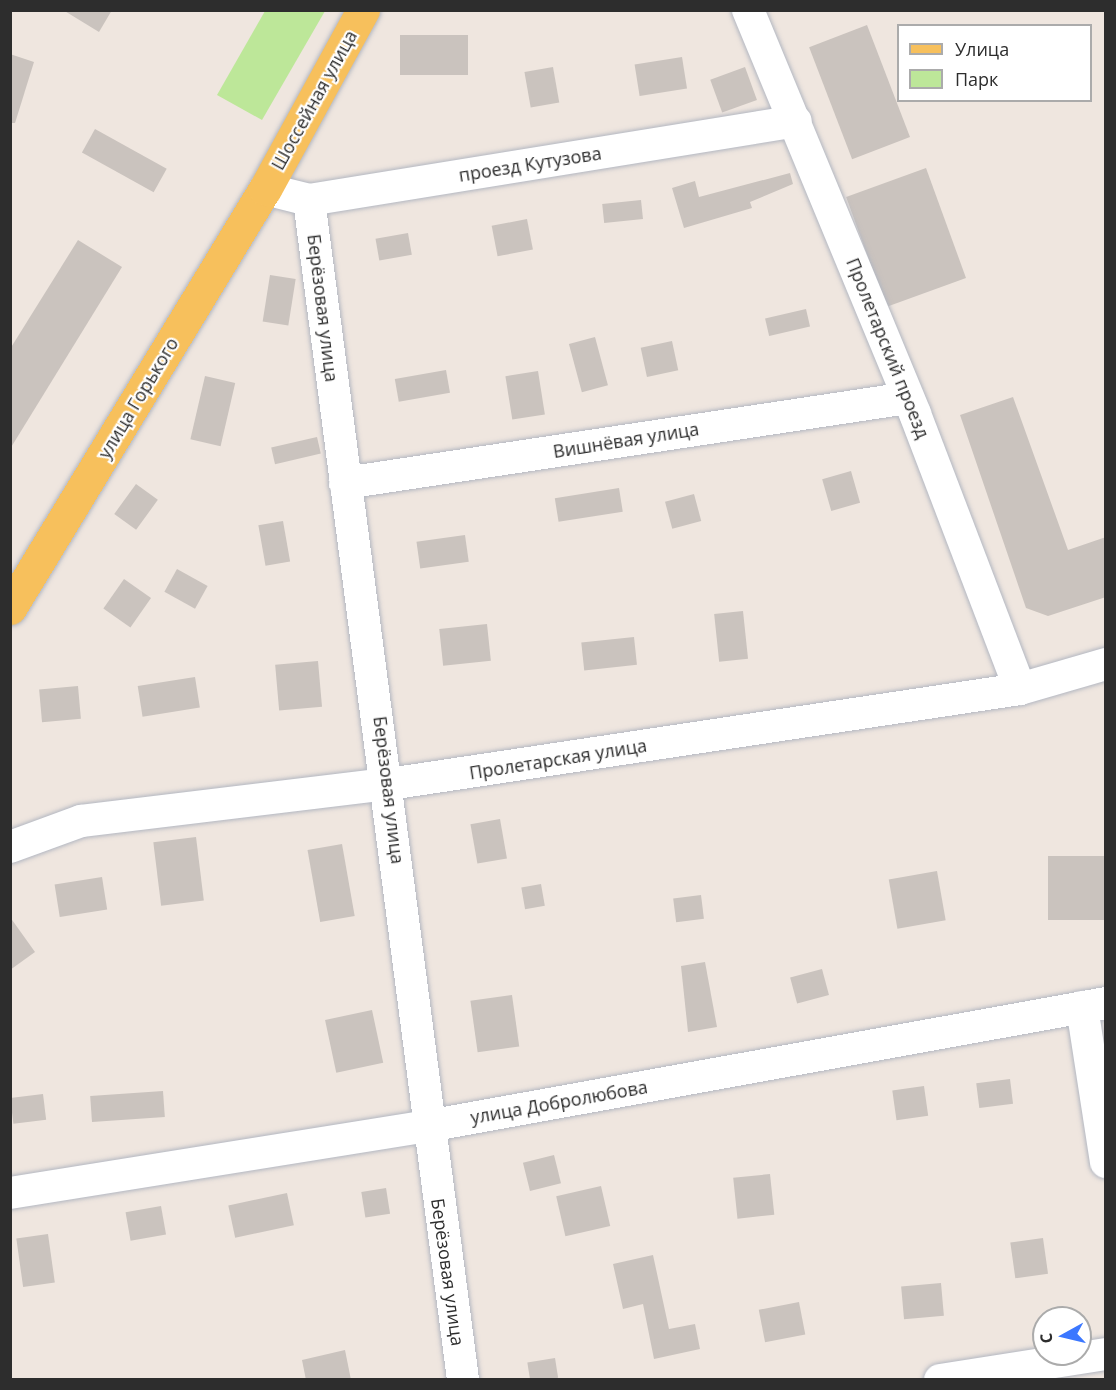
<!DOCTYPE html>
<html>
<head>
<meta charset="utf-8">
<style>
  body { margin:0 }
  #map { position:relative; width:1116px; height:1390px; overflow:hidden; background:#efe6df; font-family:"Open Sans",sans-serif }
  div>[style] { position:absolute }
  .green>* { inset:0; background:#bde799 }
  .building>* { inset:0; background:#cac3be; transform-origin:0 0 }
  .roads { filter:drop-shadow(0 0 2px #b3b7c1) drop-shadow(0 0 2px #b3b7c1) }
  .minor>* { height:32px; margin:-16px; padding:0 16px; transform-origin:16px; border-radius:16px; background:#fff }
  .major>* { height:33px; margin:-16.5px; padding:0 16.5px; transform-origin:16.5px; border-radius:16.5px; background:#f7c05c }
  span { translate:-50% -50%; white-space:nowrap; text-align:center; line-height:1.15; -webkit-text-stroke:4.5px #fff; paint-order:stroke }
  .street-label { font-size:18px; color:#2d2d2d }
  .frame { position:absolute; inset:0; border:12px solid #2d2d2d; pointer-events:none }
  .legend { position:absolute; left:897px; top:24px; width:195px; height:78px; box-sizing:border-box; background:#fff; border:2px solid #ababab; margin:0; padding:8px 10px; list-style:none; font-size:18px; color:#2d2d2d }
  .legend li { display:flex; align-items:center; gap:12px; height:30px }
  .legend b { width:30px; border:2px solid #ababab }
  .north { position:absolute; left:1032px; top:1306px; width:60px; height:60px; box-sizing:border-box; background:#fff; border:2px solid #ababab; border-radius:50%; rotate:262deg; font-size:16px; font-weight:700; line-height:24px; text-align:center; color:#2d2d2d }
  .north::after { content:''; display:block; margin:auto; width:21px; height:27px; background:#3b77ff; clip-path:polygon(50% 0,100% 100%,50% 72%,0 100%) }
</style>
</head>
<body>
<div id="map">
  <div class="green">
    <div style="clip-path:polygon(265px 11px,325px 11px,262px 120px,217px 95px)"></div>
  </div>
  <div class="building">
    <div style="clip-path:polygon(63px 10px,112px 10px,99px 32px)"></div>
    <div style="left:867px;top:25px;width:120px;height:62px;rotate:69deg"></div>
    <div style="left:468px;top:35px;width:40px;height:68px;rotate:90deg"></div>
    <div style="clip-path:polygon(10px 54px,34px 62px,15px 123px,10px 123px)"></div>
    <div style="left:682px;top:57px;width:32px;height:48px;rotate:81deg"></div>
    <div style="left:553px;top:67px;width:36px;height:29px;rotate:80deg"></div>
    <div style="left:745px;top:67px;width:35px;height:37px;rotate:70deg"></div>
    <div style="left:95px;top:129px;width:82px;height:27px;rotate:29deg"></div>
    <div style="left:926px;top:168px;width:117px;height:85px;rotate:70deg"></div>
    <div style="clip-path:polygon(790px 173px,793px 184px,750px 202px,752px 208px,684px 228px,672px 188px,695px 181px,699px 197px)"></div>
    <div style="left:641px;top:200px;width:19px;height:39px;rotate:84deg"></div>
    <div style="left:527px;top:219px;width:31px;height:36px;rotate:79deg"></div>
    <div style="left:408px;top:233px;width:22px;height:33px;rotate:80deg"></div>
    <div style="clip-path:polygon(78px 240px,122px 267px,10px 449px,10px 349px)"></div>
    <div style="left:270px;top:275px;width:26px;height:47px;rotate:9deg"></div>
    <div style="left:806px;top:309px;width:18px;height:42px;rotate:77deg"></div>
    <div style="left:595px;top:337px;width:50px;height:27px;rotate:75deg"></div>
    <div style="left:672px;top:341px;width:30px;height:32px;rotate:78deg"></div>
    <div style="left:446px;top:370px;width:23px;height:52px;rotate:80deg"></div>
    <div style="left:538px;top:371px;width:44px;height:33px;rotate:81deg"></div>
    <div style="left:205px;top:376px;width:31px;height:65px;rotate:13deg"></div>
    <div style="clip-path:polygon(1013px 397px,1068px 550px,1106px 537px,1106px 597px,1048px 616px,1026px 608px,960px 415px)"></div>
    <div style="left:317px;top:437px;width:17px;height:47px;rotate:77deg"></div>
    <div style="left:851px;top:471px;width:33px;height:30px;rotate:74deg"></div>
    <div style="left:136px;top:484px;width:27px;height:37px;rotate:36deg"></div>
    <div style="left:619px;top:488px;width:24px;height:65px;rotate:81deg"></div>
    <div style="left:694px;top:494px;width:28px;height:30px;rotate:75deg"></div>
    <div style="left:283px;top:521px;width:41px;height:25px;rotate:80deg"></div>
    <div style="left:465px;top:535px;width:27px;height:49px;rotate:82deg"></div>
    <div style="left:177px;top:569px;width:35px;height:26px;rotate:29deg"></div>
    <div style="left:124px;top:579px;width:33px;height:36px;rotate:35deg"></div>
    <div style="left:743px;top:611px;width:48px;height:29px;rotate:84deg"></div>
    <div style="left:487px;top:624px;width:37px;height:48px;rotate:84deg"></div>
    <div style="left:634px;top:637px;width:28px;height:53px;rotate:84deg"></div>
    <div style="left:318px;top:661px;width:46px;height:43px;rotate:85deg"></div>
    <div style="left:195px;top:677px;width:31px;height:58px;rotate:81deg"></div>
    <div style="left:78px;top:686px;width:33px;height:39px;rotate:85deg"></div>
    <div style="left:500px;top:819px;width:40px;height:30px;rotate:80deg"></div>
    <div style="left:196px;top:837px;width:64px;height:43px;rotate:83deg"></div>
    <div style="left:342px;top:844px;width:73px;height:35px;rotate:80deg"></div>
    <div style="left:1106px;top:856px;width:64px;height:58px;rotate:90deg"></div>
    <div style="left:937px;top:871px;width:50px;height:49px;rotate:80deg"></div>
    <div style="left:102px;top:877px;width:33px;height:48px;rotate:81deg"></div>
    <div style="left:541px;top:884px;width:22px;height:20px;rotate:80deg"></div>
    <div style="left:701px;top:895px;width:24px;height:28px;rotate:83deg"></div>
    <div style="clip-path:polygon(10px 917px,35px 952px,10px 970px)"></div>
    <div style="clip-path:polygon(705px 962px,717px 1027px,688px 1032px,681px 966px)"></div>
    <div style="left:822px;top:969px;width:27px;height:33px;rotate:75deg"></div>
    <div style="left:512px;top:995px;width:52px;height:42px;rotate:82deg"></div>
    <div style="left:372px;top:1010px;width:54px;height:48px;rotate:78deg"></div>
    <div style="left:1010px;top:1079px;width:25px;height:34px;rotate:83deg"></div>
    <div style="left:924px;top:1086px;width:30px;height:32px;rotate:82deg"></div>
    <div style="left:163px;top:1091px;width:26px;height:73px;rotate:86deg"></div>
    <div style="left:43px;top:1094px;width:26px;height:33px;rotate:83deg"></div>
    <div style="left:554px;top:1155px;width:29px;height:32px;rotate:76deg"></div>
    <div style="left:770px;top:1174px;width:41px;height:37px;rotate:84deg"></div>
    <div style="left:601px;top:1186px;width:41px;height:46px;rotate:77deg"></div>
    <div style="left:386px;top:1188px;width:26px;height:25px;rotate:81deg"></div>
    <div style="left:287px;top:1193px;width:33px;height:60px;rotate:78deg"></div>
    <div style="left:161px;top:1206px;width:29px;height:36px;rotate:80deg"></div>
    <div style="left:48px;top:1234px;width:49px;height:32px;rotate:82deg"></div>
    <div style="left:1043px;top:1238px;width:36px;height:33px;rotate:82deg"></div>
    <div style="clip-path:polygon(653px 1255px,669px 1329px,695px 1324px,700px 1349px,654px 1359px,643px 1304px,623px 1309px,613px 1264px)"></div>
    <div style="left:941px;top:1283px;width:33px;height:40px;rotate:85deg"></div>
    <div style="left:799px;top:1302px;width:33px;height:41px;rotate:79deg"></div>
    <div style="clip-path:polygon(345px 1350px,351px 1380px,306px 1380px,302px 1360px)"></div>
    <div style="left:555px;top:1358px;width:20px;height:28px;rotate:81deg"></div>
  </div>
  <div class="roads">
    <div class="minor">
      <div style="left:748px;top:10px;width:437px;rotate:67.5deg"></div>
      <div style="left:915px;top:414px;width:294px;rotate:69.1deg"></div>
      <div style="left:265px;top:189px;width:45px;rotate:14deg"></div>
      <div style="left:309px;top:200px;width:493px;rotate:-9.2deg"></div>
      <div style="left:309px;top:200px;width:1190px;rotate:82.56deg"></div>
      <div style="left:345px;top:483px;width:569px;rotate:-8.59deg"></div>
      <div style="left:10px;top:847px;width:76px;rotate:-20.1deg"></div>
      <div style="left:81px;top:821px;width:310px;rotate:-6.9deg"></div>
      <div style="left:389px;top:784px;width:638px;rotate:-8.56deg"></div>
      <div style="left:1020px;top:689px;width:90px;rotate:-16.2deg"></div>
      <div style="left:1082px;top:1007px;width:157px;rotate:81.2deg"></div>
      <div style="left:10px;top:1193px;width:423px;rotate:-9.1deg"></div>
      <div style="left:428px;top:1126px;width:689px;rotate:-10.28deg"></div>
      <div style="left:940px;top:1380px;width:168px;rotate:-8.9deg"></div>
    </div>
    <div class="major">
      <div style="left:10px;top:608px;width:490px;rotate:-58.7deg"></div>
      <div style="left:265px;top:189px;width:204px;rotate:-61.3deg"></div>
    </div>
  </div>
  <div class="street-label">
    <span style="left:314px;top:100px;rotate:-61deg">Шоссейная улица</span>
    <span style="left:530px;top:164px;rotate:-9deg">проезд Кутузова</span>
    <span style="left:323px;top:308px;rotate:83deg">Берёзовая улица</span>
    <span style="left:888px;top:348px;rotate:68deg">Пролетарский проезд</span>
    <span style="left:138px;top:398px;rotate:-59deg">улица Горького</span>
    <span style="left:626px;top:440px;rotate:-9deg">Вишнёвая улица</span>
    <span style="left:558px;top:759px;rotate:-9deg">Пролетарская улица</span>
    <span style="left:389px;top:790px;rotate:83deg">Берёзовая улица</span>
    <span style="left:559px;top:1102px;rotate:-10deg">улица Добролюбова</span>
    <span style="left:448px;top:1272px;rotate:82deg">Берёзовая улица</span>
  </div>
  <div class="frame"></div>
  <ul class="legend">
  <li><b style="height:8px;background:#f7c05c"></b>Улица</li>
  <li><b style="height:16px;background:#bde799"></b>Парк</li>
  </ul>
  <div class="north">С</div>
</div>
</body>
</html>
